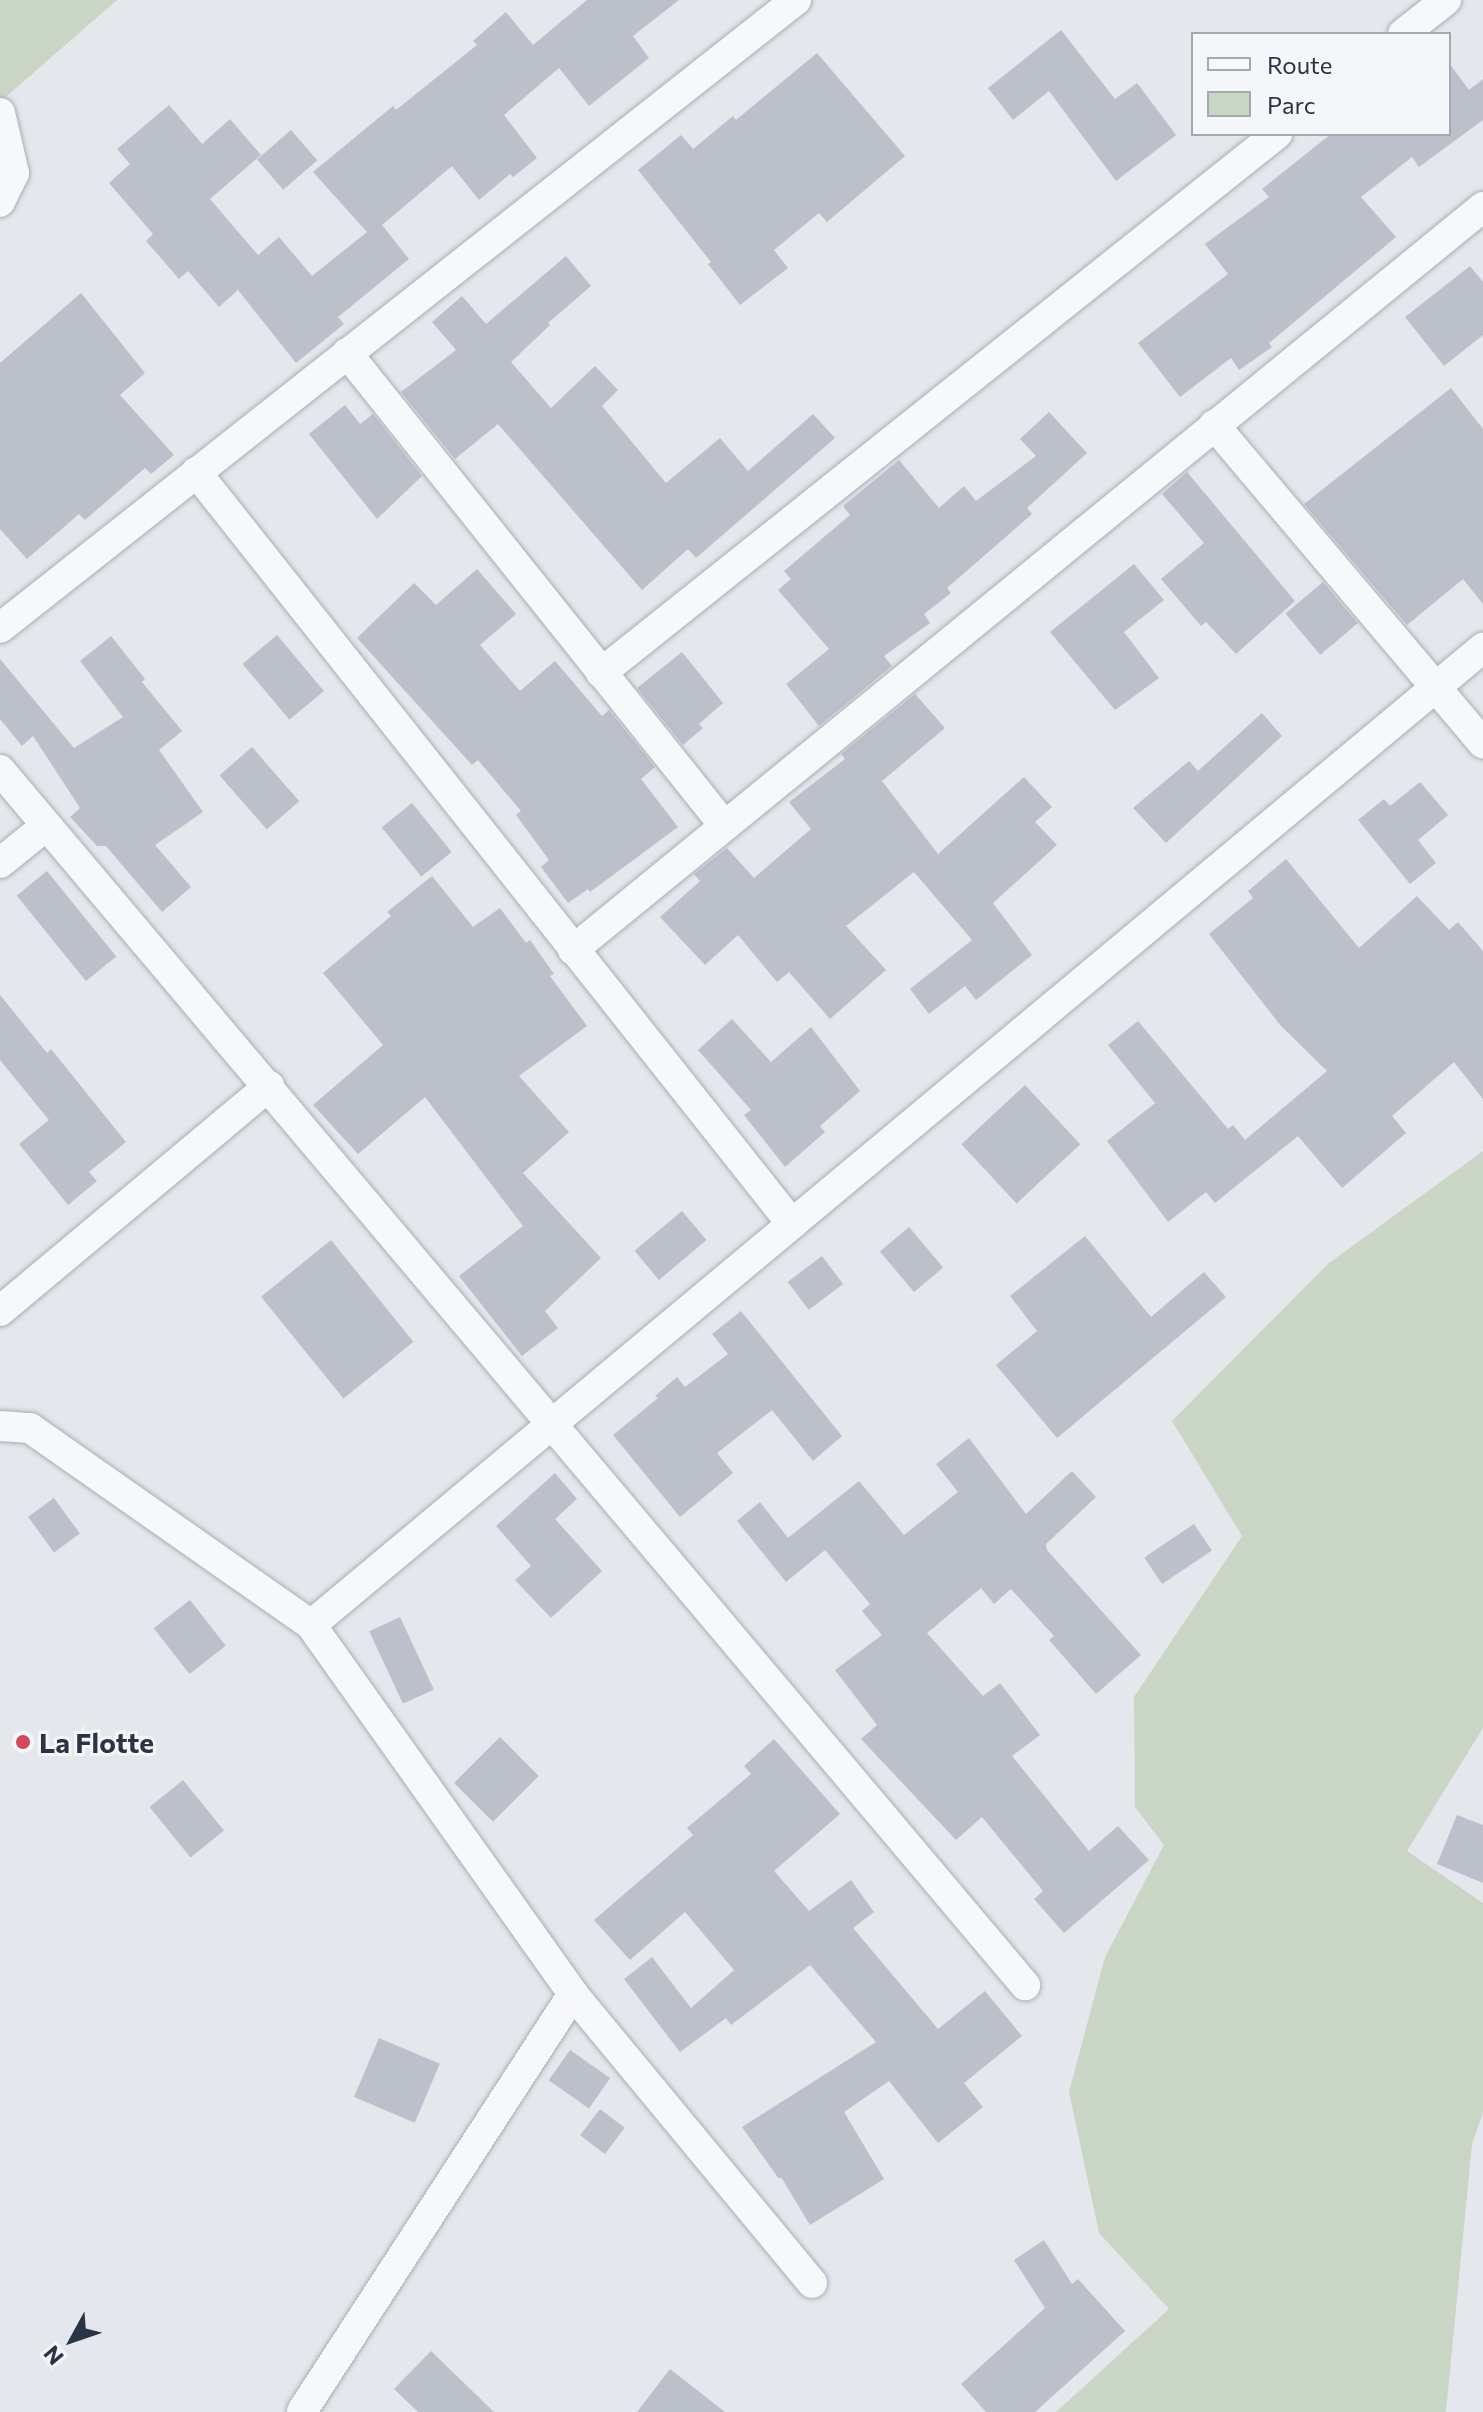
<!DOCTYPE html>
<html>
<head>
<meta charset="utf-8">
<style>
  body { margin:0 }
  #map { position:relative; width:1483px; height:2412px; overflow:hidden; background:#e4e7ec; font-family:Commissioner,sans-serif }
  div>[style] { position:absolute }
  .green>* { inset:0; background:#c9d6c5 }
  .building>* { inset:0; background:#bbc0ca; transform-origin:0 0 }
  .roads { filter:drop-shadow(0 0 2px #a9aeb7) drop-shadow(0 0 2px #a9aeb7) }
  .street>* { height:30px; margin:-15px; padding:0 15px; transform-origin:15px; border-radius:15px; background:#f7f8fa }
  .dots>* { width:22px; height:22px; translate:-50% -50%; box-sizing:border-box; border:4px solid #f4f6f9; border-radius:50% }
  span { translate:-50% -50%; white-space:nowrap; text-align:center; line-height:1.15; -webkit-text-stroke:6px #f4f6f9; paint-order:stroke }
  .poi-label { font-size:28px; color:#2b3445; font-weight:700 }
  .left { translate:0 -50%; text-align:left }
  .legend { position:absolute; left:1191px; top:32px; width:260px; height:104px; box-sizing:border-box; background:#f4f6f9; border:2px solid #a4a8b1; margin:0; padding:10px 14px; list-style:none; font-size:24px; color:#2b3445 }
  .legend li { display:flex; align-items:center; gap:16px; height:40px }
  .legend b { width:40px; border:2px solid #a4a8b1 }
  .north { position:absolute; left:32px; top:2300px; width:80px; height:80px; -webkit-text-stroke:6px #f4f6f9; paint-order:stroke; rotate:230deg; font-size:22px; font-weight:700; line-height:32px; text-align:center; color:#2b3445 }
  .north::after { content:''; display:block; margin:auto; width:28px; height:36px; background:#2b3445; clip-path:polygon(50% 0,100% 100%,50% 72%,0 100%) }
</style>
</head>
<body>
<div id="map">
  <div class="green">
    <div style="clip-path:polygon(0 0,117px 0,0 102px)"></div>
    <div style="clip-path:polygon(1483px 1151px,1483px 1728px,1407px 1851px,1483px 1903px,1483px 2113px,1472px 2144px,1446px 2412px,1056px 2412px,1169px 2309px,1099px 2233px,1069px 2092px,1105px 1957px,1164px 1845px,1135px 1807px,1134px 1697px,1242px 1536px,1172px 1421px,1329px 1263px)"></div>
  </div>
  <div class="building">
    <div style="clip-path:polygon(587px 0,679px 0,633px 36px,649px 58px,589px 106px,559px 68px,504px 115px,537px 158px,513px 177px,510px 174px,479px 200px,452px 166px,382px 225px,409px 259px,338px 317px,344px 324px,296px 363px,238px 290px,219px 307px,188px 271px,179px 279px,146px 241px,153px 234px,109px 183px,130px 164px,117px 149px,169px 105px,202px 144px,230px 119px,261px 155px,210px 199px,258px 255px,279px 237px,312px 276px,367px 232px,313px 172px,393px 106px,396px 110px,477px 45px,473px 41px,506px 12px,533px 45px)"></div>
    <div style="clip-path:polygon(1061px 30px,1115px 99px,1137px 83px,1176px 135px,1116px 181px,1049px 91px,1013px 120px,988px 88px)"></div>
    <div style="clip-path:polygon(817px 53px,905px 156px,827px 222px,819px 213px,774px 250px,788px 268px,740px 305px,708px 264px,711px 262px,638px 170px,681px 135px,693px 149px,733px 116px,736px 120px)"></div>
    <div style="clip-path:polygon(1449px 63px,1469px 90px,1483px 79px,1483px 120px,1419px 167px,1412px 157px,1361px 197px,1396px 237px,1269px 343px,1272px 347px,1239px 370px,1231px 358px,1180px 397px,1138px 343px,1228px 274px,1205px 244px,1269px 197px,1262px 189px,1331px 134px,1449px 134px)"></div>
    <div style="left:291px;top:130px;width:40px;height:45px;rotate:49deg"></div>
    <div style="clip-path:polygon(566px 256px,591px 286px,548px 323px,550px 325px,511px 362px,551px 408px,595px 366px,618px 390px,602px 406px,666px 483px,720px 438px,748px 471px,813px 414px,835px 438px,696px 558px,688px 549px,642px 590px,498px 424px,455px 459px,401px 392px,456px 350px,432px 322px,462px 296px,486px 324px)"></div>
    <div style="clip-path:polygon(1470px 266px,1483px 282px,1483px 335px,1444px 366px,1405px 317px)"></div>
    <div style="clip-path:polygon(81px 293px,145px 373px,120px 395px,174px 455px,151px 474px,145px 468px,85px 520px,79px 514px,27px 559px,0 529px,0 363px)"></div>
    <div style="clip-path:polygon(1451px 388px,1483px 429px,1483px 604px,1463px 579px,1407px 625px,1304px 504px)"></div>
    <div style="clip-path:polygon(345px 405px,360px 424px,373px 414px,422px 476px,377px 519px,309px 434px)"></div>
    <div style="clip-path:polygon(1049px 412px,1087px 453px,1027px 508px,1032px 514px,947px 588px,951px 593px,924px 614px,930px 623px,884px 656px,892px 666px,819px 726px,786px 684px,829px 649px,778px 590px,791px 579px,784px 571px,850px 515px,843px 506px,899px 460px,939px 508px,964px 486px,976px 501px,1036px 456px,1020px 439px)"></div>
    <div style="clip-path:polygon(1187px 472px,1295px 601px,1236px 654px,1206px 622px,1201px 626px,1161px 579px,1204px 543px,1162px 494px)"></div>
    <div style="clip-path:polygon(1134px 564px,1164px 600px,1124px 632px,1159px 678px,1115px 710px,1050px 632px)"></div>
    <div style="clip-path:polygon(477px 569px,516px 614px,480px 645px,520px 691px,555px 661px,602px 716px,609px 710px,655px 767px,641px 779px,678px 827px,590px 892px,588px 889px,568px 903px,541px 867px,549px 860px,516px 815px,521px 811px,478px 760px,472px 765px,357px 638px,414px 583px,436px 605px)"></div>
    <div style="left:1323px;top:582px;width:54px;height:49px;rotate:50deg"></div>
    <div style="left:277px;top:635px;width:73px;height:45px;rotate:50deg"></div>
    <div style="clip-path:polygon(111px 636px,145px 679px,142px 682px,182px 731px,159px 750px,203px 812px,155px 845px,191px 887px,162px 912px,106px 846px,97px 846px,70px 817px,80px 808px,33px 736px,22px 746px,0 719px,0 659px,74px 748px,123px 717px,80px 661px)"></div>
    <div style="clip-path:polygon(682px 652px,723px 703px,699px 724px,703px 728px,683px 745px,637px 688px)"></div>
    <div style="clip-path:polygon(915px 694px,945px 728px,882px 781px,938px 854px,1024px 777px,1052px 807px,1035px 822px,1057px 845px,993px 903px,1032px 955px,976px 1000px,965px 986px,929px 1014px,910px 989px,972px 940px,914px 872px,846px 926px,886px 970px,830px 1019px,789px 972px,777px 982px,738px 935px,705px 965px,660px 917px,700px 881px,694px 874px,727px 848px,754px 878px,811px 829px,789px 802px,845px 759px,841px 754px)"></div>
    <div style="clip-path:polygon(1262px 713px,1282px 736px,1166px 843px,1133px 808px,1189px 761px,1198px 771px)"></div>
    <div style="left:252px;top:747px;width:72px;height:43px;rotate:49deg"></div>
    <div style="clip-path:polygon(1420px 782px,1448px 815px,1418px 840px,1436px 863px,1410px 884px,1358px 820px,1384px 799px,1390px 806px)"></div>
    <div style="left:412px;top:803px;width:63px;height:39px;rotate:51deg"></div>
    <div style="clip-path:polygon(1286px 859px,1359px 948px,1417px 896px,1449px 930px,1458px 922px,1483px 951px,1483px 1099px,1454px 1062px,1392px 1116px,1406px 1133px,1342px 1188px,1298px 1136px,1215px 1203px,1206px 1192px,1168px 1222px,1107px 1141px,1155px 1103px,1108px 1045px,1138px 1021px,1228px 1129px,1233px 1125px,1245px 1140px,1327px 1071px,1281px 1026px,1209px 934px,1253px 898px,1248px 891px)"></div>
    <div style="left:47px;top:871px;width:110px;height:39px;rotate:51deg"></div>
    <div style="clip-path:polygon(432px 876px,473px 927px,500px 908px,526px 943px,530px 940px,554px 974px,550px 976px,587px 1026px,519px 1076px,569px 1132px,523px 1173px,601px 1258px,545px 1311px,558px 1328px,522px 1356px,459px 1276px,523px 1226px,425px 1097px,358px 1154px,313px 1105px,383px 1045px,323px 973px,391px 916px,387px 912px)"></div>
    <div style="clip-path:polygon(0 995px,47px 1053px,51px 1049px,126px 1142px,89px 1172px,97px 1181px,68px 1205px,19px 1144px,49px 1120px,0 1060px)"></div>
    <div style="clip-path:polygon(732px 1019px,771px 1062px,811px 1027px,860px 1091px,820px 1126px,825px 1132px,785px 1167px,744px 1115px,751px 1110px,698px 1050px)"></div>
    <div style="left:1025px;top:1085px;width:81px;height:87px;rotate:47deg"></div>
    <div style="left:682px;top:1211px;width:38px;height:62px;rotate:50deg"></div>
    <div style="left:909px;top:1227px;width:53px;height:38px;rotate:50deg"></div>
    <div style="clip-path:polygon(1085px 1236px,1151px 1317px,1204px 1272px,1226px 1297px,1057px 1438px,996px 1365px,1037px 1331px,1010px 1296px)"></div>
    <div style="left:331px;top:1240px;width:131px;height:90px;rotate:51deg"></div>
    <div style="left:822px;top:1256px;width:35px;height:43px;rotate:53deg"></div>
    <div style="clip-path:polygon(741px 1311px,842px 1436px,813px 1461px,772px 1410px,717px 1453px,733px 1473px,680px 1517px,613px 1435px,658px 1398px,655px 1396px,677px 1377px,685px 1387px,728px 1354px,712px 1334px)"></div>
    <div style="clip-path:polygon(969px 1438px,1026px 1514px,1072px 1471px,1096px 1497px,1046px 1544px,1047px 1550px,1141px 1655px,1096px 1694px,1049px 1640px,1054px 1636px,1011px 1589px,994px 1604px,981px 1588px,927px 1633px,983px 1696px,1000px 1683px,1040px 1735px,1012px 1756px,1089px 1851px,1118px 1826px,1149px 1860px,1064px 1933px,1034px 1899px,1043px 1891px,982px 1817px,956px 1840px,861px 1739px,877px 1725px,835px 1670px,882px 1635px,862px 1611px,870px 1604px,825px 1550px,786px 1582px,737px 1521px,760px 1502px,788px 1538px,859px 1481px,904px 1535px,958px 1492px,936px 1464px)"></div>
    <div style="clip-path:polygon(555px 1473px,577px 1499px,555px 1519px,602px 1571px,551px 1618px,515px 1580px,531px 1566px,496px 1526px)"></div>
    <div style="left:54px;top:1498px;width:44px;height:32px;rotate:54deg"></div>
    <div style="left:1194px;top:1524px;width:32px;height:60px;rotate:56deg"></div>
    <div style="left:190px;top:1600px;width:58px;height:46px;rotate:52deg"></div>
    <div style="left:400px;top:1617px;width:80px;height:34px;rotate:65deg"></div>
    <div style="left:500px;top:1737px;width:55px;height:65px;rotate:45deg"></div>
    <div style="clip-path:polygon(774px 1739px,840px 1814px,774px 1871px,809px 1911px,851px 1880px,874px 1912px,853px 1928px,938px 2029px,985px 1991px,1022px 2036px,964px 2083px,983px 2107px,938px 2143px,889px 2081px,844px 2112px,884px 2179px,810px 2225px,781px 2177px,779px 2179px,742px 2127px,876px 2042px,810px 1965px,731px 2025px,726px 2018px,680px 2052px,624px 1979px,652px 1957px,691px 2008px,734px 1970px,685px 1912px,630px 1960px,594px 1920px,693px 1835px,687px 1828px,751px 1774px,744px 1766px)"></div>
    <div style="left:183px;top:1780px;width:65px;height:43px;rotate:51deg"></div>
    <div style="clip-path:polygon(1457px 1815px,1483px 1825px,1483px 1883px,1437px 1864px)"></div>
    <div style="left:379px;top:2038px;width:66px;height:64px;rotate:23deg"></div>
    <div style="left:570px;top:2050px;width:49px;height:37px;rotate:35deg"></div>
    <div style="left:600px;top:2109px;width:31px;height:33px;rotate:37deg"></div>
    <div style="clip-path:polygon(1044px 2240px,1072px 2284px,1078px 2279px,1125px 2331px,1035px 2412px,986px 2412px,961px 2384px,1045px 2308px,1014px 2260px)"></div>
    <div style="clip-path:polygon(431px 2351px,494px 2412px,418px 2412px,394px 2389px)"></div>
    <div style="clip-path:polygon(670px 2369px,725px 2412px,637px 2412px)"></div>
  </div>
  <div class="roads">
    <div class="street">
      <div style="left:1403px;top:34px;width:55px;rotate:-38.3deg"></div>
      <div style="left:0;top:113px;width:62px;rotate:76.9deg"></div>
      <div style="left:14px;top:173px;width:32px;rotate:116deg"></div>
      <div style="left:347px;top:353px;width:603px;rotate:51.4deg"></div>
      <div style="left:1214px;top:425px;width:417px;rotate:49.8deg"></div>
      <div style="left:196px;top:472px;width:960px;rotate:51.6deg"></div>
      <div style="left:0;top:628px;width:1014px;rotate:-38.27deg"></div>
      <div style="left:601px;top:673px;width:865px;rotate:-38.57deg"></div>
      <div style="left:0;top:770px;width:1590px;rotate:49.85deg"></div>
      <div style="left:0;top:863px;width:59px;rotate:-38.8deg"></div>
      <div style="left:573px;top:950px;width:1175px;rotate:-39.23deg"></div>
      <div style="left:0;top:1311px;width:351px;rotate:-39.9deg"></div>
      <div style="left:0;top:1426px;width:30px;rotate:4deg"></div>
      <div style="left:30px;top:1428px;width:343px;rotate:35deg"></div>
      <div style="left:311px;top:1625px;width:453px;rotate:54.6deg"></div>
      <div style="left:573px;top:1994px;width:498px;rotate:123deg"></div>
      <div style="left:311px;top:1625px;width:1526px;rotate:-39.82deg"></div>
      <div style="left:573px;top:1994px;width:375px;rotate:50.4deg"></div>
    </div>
  </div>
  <div class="dots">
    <div style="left:23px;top:1742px;background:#d1495b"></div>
  </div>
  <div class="poi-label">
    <span class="left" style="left:39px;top:1742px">La Flotte</span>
  </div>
  <ul class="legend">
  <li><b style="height:10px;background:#f7f8fa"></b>Route</li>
  <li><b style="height:22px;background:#c9d6c5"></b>Parc</li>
  </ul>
  <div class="north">N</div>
</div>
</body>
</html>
